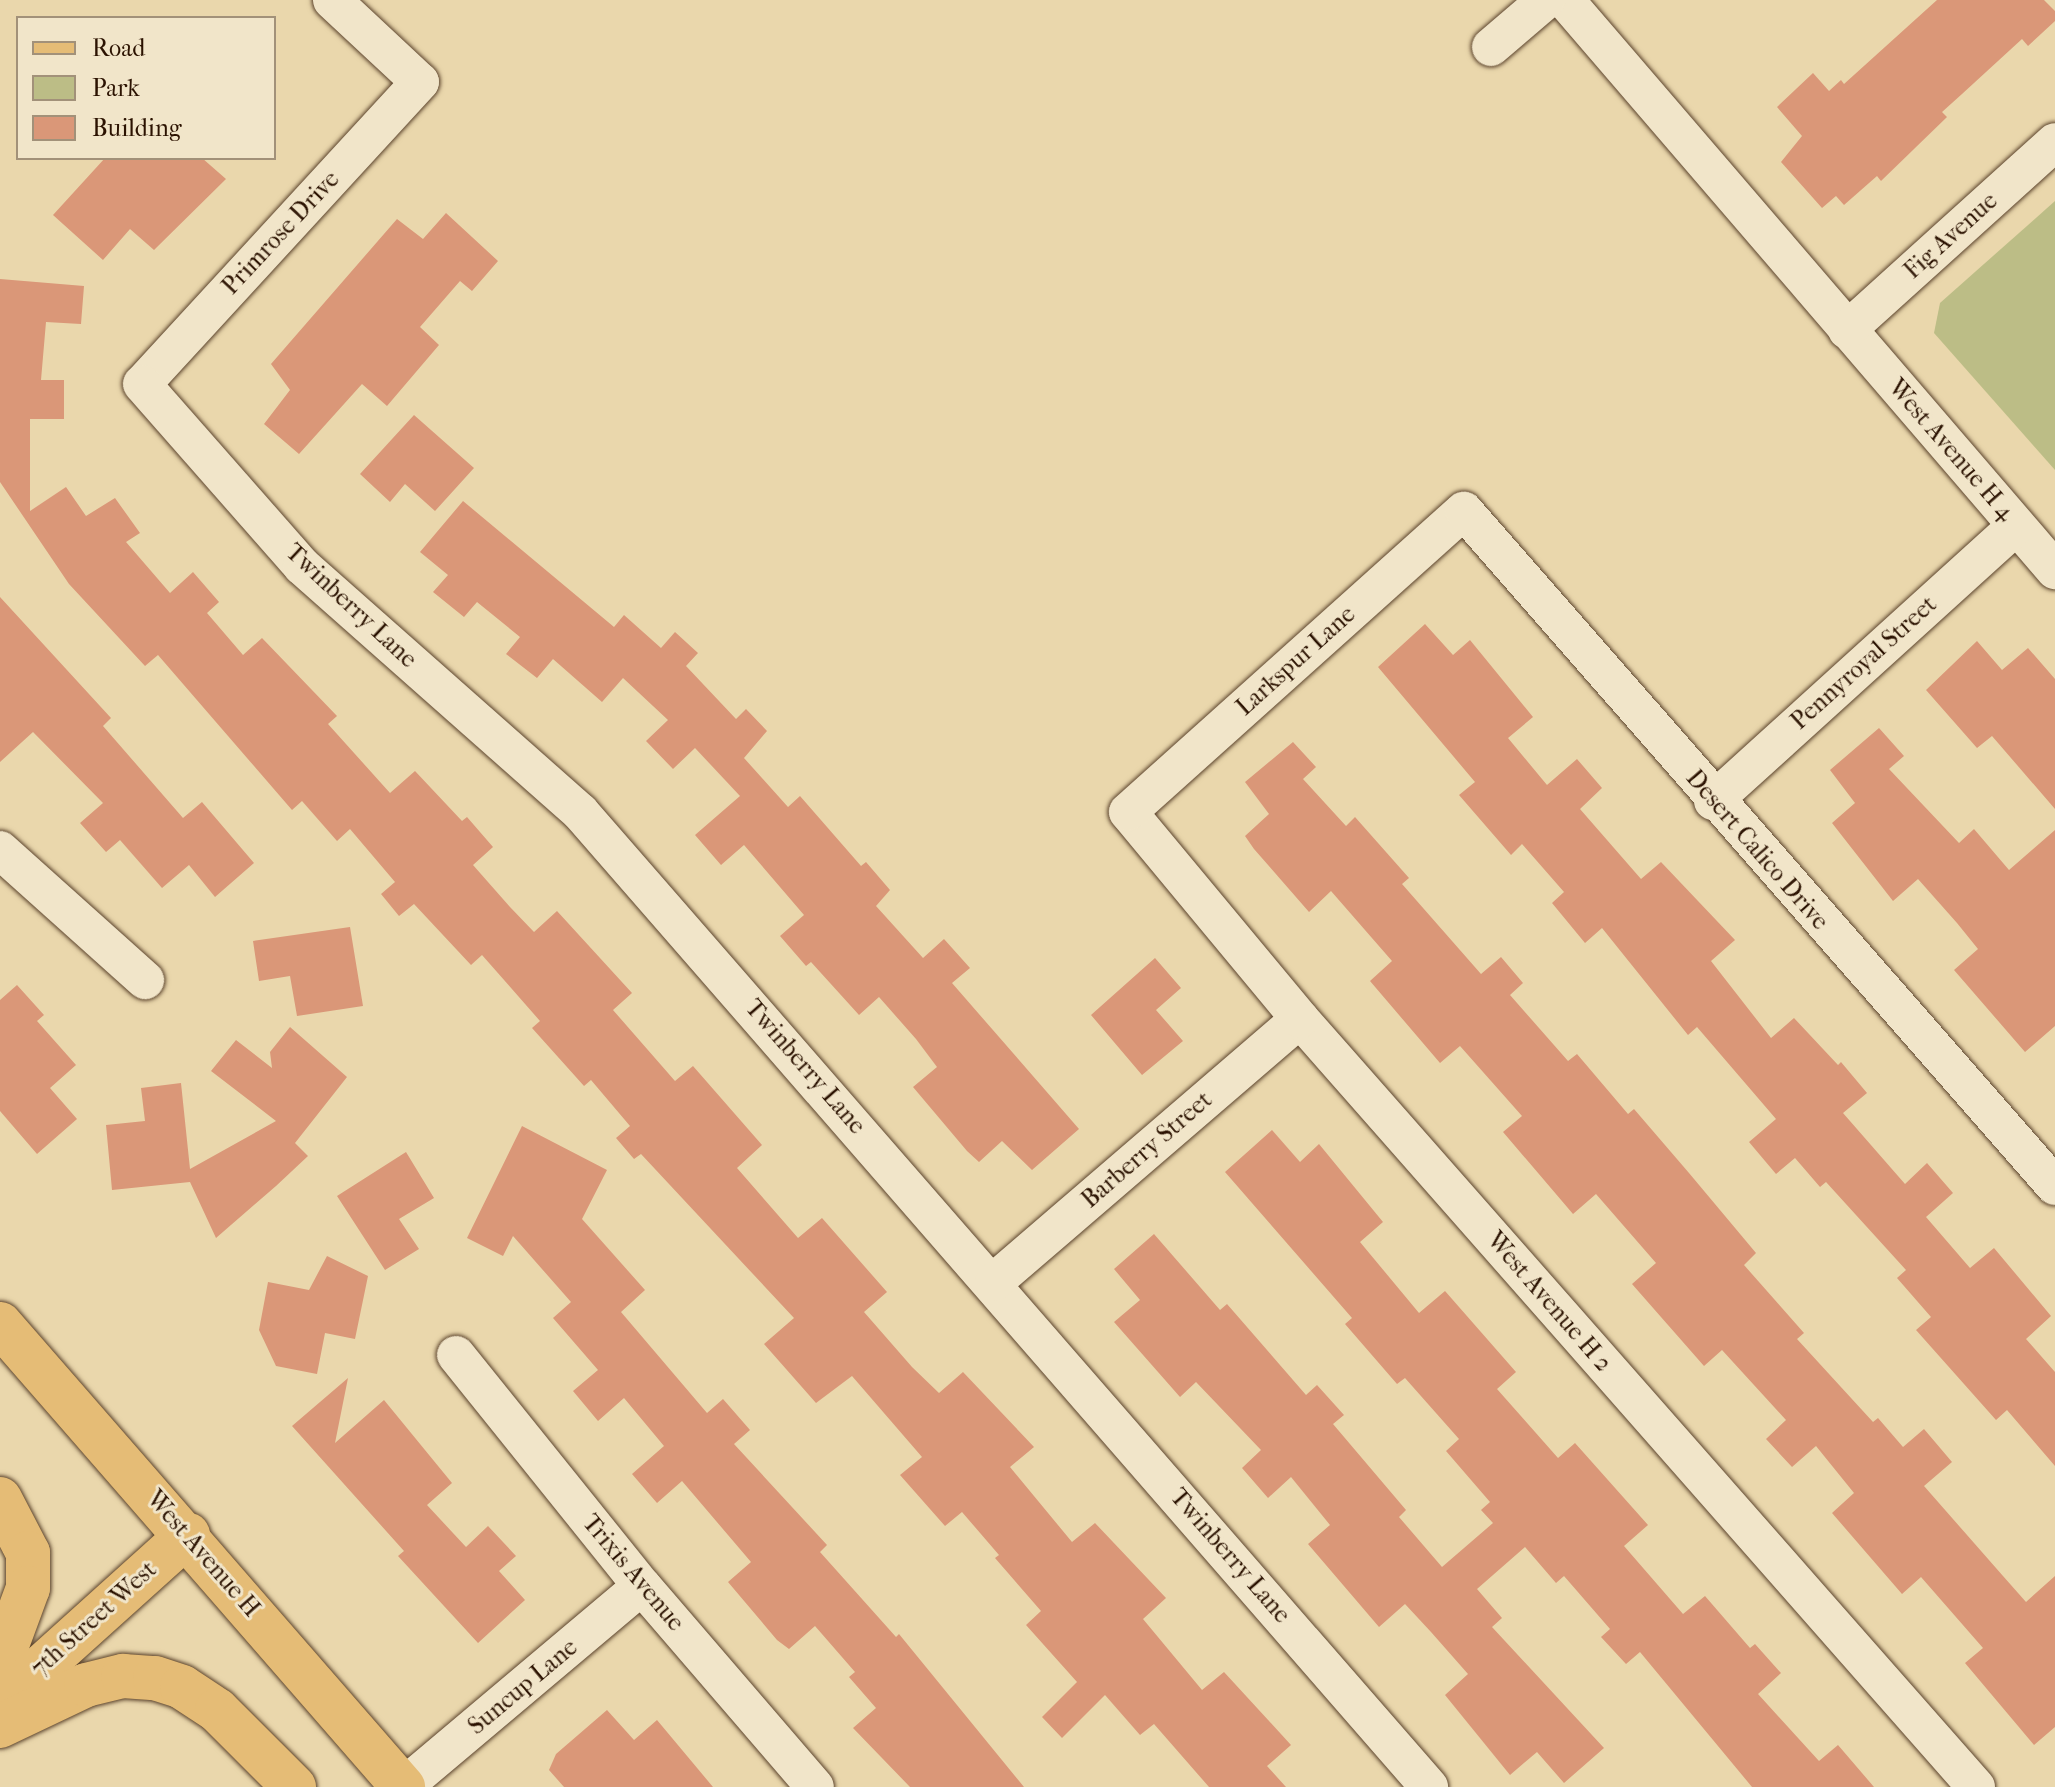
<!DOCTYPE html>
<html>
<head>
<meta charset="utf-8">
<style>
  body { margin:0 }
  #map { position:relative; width:2055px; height:1787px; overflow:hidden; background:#ead7ac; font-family:"IM FELL French Canon",serif }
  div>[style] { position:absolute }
  .green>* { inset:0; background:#bcbd86 }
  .building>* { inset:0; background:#da9778 }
  .roads { filter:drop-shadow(0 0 2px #5b432c) drop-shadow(0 0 2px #5b432c) }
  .minor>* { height:38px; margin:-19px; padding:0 19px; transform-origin:19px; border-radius:19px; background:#f1e5c9 }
  .major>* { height:44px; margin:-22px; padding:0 22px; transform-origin:22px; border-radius:22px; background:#e5bc76 }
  span { translate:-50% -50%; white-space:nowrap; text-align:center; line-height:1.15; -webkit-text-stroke:6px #f1e5c9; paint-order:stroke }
  .street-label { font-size:24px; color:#2b1201 }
  .legend { position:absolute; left:16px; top:16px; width:260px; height:144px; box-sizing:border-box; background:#f1e5c9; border:2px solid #a29179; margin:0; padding:10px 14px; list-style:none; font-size:24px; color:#2b1201 }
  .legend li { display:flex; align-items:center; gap:16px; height:40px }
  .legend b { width:40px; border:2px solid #a29179 }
</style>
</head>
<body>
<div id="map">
  <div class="green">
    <div style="clip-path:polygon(2055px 201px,2055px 470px,1934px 333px,1940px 303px)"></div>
  </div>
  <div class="building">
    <div style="clip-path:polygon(1937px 0,2044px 0,2055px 11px,2055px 21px,2028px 46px,2022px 39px,1962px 94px,1942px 112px,1947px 117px,1881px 181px,1877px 176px,1844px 205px,1836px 196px,1822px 208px,1781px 162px,1802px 136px,1777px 107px,1813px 73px,1829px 91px,1841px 80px,1844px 84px)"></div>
    <div style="clip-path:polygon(105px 158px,202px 158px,226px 179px,154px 250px,130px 229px,103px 260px,53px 215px)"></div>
    <div style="clip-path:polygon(446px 213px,498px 261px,472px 291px,460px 281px,420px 327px,439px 345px,387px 406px,362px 384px,299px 454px,264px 424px,290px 390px,271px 364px,397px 219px,423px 239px)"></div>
    <div style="clip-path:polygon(0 279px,84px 286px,81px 324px,46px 322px,41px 380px,64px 380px,64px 419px,30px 419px,30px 511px,66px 487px,86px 516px,115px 498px,140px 533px,126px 542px,170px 593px,193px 572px,219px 602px,207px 613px,243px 655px,262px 638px,337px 716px,328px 724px,390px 793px,415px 771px,462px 821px,467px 817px,493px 847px,473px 865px,510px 907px,534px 932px,557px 911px,632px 993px,613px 1010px,675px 1081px,693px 1066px,762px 1145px,737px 1168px,798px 1238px,822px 1218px,887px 1292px,864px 1312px,912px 1367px,939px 1393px,963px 1372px,1034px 1447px,1010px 1467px,1072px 1542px,1095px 1523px,1166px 1598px,1143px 1619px,1202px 1690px,1224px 1672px,1291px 1745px,1267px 1766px,1286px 1787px,1209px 1787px,1154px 1724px,1140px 1735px,1105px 1695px,1062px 1738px,1042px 1717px,1077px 1682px,1026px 1625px,1041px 1611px,995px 1558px,999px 1555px,962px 1512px,945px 1526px,900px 1475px,922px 1457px,852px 1376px,816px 1403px,764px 1344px,794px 1318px,641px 1154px,634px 1159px,616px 1138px,630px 1126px,591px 1080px,584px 1086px,532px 1028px,540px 1021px,482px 955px,471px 965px,414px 904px,399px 916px,381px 894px,395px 882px,350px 829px,337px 841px,302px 801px,292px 810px,158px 655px,145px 666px,69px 584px,0 482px)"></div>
    <div style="clip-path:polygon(414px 415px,474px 468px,435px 511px,405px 484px,390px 502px,360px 474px)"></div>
    <div style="clip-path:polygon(463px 501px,614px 627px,624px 615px,661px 648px,675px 632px,698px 653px,686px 666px,736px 719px,746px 709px,767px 731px,744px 758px,788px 807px,800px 796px,861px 866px,866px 862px,890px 890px,876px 906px,923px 958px,944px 939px,970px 968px,952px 983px,1079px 1129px,1032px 1170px,1002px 1141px,979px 1162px,967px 1151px,913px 1087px,937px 1067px,916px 1039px,879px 997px,859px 1015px,811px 962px,806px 966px,780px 936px,804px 915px,744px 845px,721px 865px,695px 835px,740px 796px,695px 748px,673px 769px,646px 741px,668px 720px,623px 678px,602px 702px,553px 659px,537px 678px,506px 654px,520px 637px,477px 602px,464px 617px,433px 592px,448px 575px,420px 552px)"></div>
    <div style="clip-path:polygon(0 597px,111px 718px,103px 726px,183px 818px,202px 802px,254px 863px,215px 897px,189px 865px,162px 888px,120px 840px,106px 852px,80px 823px,103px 803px,33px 732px,0 762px)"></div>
    <div style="clip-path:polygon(1425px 624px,1453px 655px,1470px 640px,1533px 717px,1508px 738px,1547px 785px,1577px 759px,1602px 788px,1580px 809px,1641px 879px,1661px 862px,1735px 940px,1711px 961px,1771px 1038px,1794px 1018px,1838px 1065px,1841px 1062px,1867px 1093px,1843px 1113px,1905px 1184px,1927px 1163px,1953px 1193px,1926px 1217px,1970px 1268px,1994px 1248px,2051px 1316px,2026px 1339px,2055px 1372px,2055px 1466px,2007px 1410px,1996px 1420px,1916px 1330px,1931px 1317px,1897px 1278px,1906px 1270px,1826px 1182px,1820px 1187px,1795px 1158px,1776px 1174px,1749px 1142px,1776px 1119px,1697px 1027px,1688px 1035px,1602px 928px,1585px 943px,1552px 903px,1564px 892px,1522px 844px,1511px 855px,1459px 795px,1475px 782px,1378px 667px)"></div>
    <div style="clip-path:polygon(1977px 641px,2002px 670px,2028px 648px,2055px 679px,2055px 809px,1992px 736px,1977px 748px,1926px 690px)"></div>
    <div style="clip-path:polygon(1879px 728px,1904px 756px,1889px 769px,1959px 843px,1974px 829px,2009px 870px,2055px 830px,2055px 1026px,2025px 1052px,1954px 970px,1978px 949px,1957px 923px,1918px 879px,1893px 901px,1832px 823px,1855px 803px,1830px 770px)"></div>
    <div style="clip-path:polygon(1293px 742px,1316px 767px,1303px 779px,1346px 826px,1355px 817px,1409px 878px,1402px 884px,1481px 974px,1501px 957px,1523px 983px,1510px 995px,1568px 1061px,1577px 1054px,1628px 1114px,1634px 1109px,1689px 1173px,1756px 1253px,1744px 1265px,1804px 1333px,1797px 1339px,1873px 1422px,1878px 1418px,1903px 1447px,1924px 1429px,1952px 1462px,1924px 1486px,2003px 1576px,2026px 1602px,2055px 1576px,2055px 1727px,2034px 1745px,1965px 1663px,1983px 1648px,1921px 1577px,1902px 1594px,1832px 1513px,1854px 1493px,1816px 1446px,1792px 1467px,1766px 1439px,1786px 1420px,1722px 1350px,1704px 1366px,1632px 1284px,1656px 1263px,1596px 1194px,1573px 1214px,1503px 1132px,1522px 1116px,1460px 1046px,1440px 1063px,1370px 981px,1392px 961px,1331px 891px,1309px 912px,1254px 849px,1245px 836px,1269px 814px,1245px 782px)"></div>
    <div style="clip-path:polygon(350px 927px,363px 1006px,297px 1016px,290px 976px,259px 981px,253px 941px)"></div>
    <div style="clip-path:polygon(1155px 958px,1181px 988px,1156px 1010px,1183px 1041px,1142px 1075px,1091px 1015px)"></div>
    <div style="clip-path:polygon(17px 985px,44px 1015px,37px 1021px,76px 1065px,50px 1088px,77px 1119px,37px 1154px,0 1111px,0 1000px)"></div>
    <div style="clip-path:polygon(290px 1027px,347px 1077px,295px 1143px,308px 1156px,276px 1186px,216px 1238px,190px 1182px,112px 1190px,106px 1125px,145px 1121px,141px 1088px,181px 1083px,190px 1169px,276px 1121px,211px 1071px,236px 1040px,272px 1068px,270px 1052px)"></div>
    <div style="clip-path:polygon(522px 1126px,607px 1170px,582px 1219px,645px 1290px,621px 1312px,707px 1413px,723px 1399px,750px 1430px,734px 1444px,827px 1545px,820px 1552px,896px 1637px,899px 1634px,1024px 1787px,910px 1787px,853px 1728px,876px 1708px,849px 1677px,855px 1672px,815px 1626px,789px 1649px,777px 1640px,728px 1582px,751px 1562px,682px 1481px,657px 1503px,632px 1474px,664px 1446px,624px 1398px,598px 1421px,573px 1391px,598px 1370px,553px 1318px,571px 1302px,513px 1236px,503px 1256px,467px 1238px)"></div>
    <div style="clip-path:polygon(1272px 1130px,1300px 1162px,1319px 1144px,1383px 1222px,1360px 1242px,1419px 1313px,1445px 1291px,1516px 1372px,1497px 1389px,1558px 1458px,1575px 1443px,1648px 1525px,1624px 1546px,1683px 1614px,1705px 1596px,1750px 1648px,1755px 1644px,1781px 1673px,1758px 1694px,1819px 1761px,1838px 1745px,1874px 1787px,1752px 1787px,1640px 1652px,1626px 1664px,1601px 1637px,1610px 1629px,1564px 1576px,1556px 1583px,1525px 1547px,1477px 1589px,1502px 1618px,1492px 1627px,1604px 1748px,1564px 1783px,1537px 1752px,1510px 1775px,1445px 1695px,1468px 1674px,1431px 1632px,1405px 1604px,1379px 1627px,1308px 1544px,1330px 1525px,1291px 1477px,1268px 1498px,1242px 1468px,1261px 1450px,1196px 1382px,1180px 1397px,1114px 1322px,1140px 1300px,1114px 1269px,1154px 1234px,1220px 1310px,1227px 1304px,1306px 1395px,1317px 1385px,1344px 1415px,1333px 1424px,1406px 1510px,1399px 1517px,1442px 1567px,1493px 1523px,1481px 1510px,1490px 1502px,1446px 1451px,1459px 1439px,1405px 1378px,1397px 1384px,1345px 1324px,1352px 1318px,1225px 1172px)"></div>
    <div style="clip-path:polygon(406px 1152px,434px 1198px,399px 1219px,419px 1249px,385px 1270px,337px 1196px)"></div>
    <div style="clip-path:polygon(327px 1256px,368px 1276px,355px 1339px,325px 1333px,317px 1374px,276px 1366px,259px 1330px,268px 1282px,309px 1290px)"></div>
    <div style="clip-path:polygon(348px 1378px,335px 1443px,384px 1400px,452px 1483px,427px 1505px,466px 1547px,488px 1526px,516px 1556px,499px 1571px,525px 1600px,478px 1643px,398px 1556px,404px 1551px,292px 1426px)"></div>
    <div style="clip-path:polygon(607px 1710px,634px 1740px,657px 1720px,713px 1787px,564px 1787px,549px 1770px,556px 1754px)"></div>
  </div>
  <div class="roads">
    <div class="minor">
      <div style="left:332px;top:0;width:120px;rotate:43deg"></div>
      <div style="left:420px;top:82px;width:410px;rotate:132.6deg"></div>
      <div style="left:142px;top:384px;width:242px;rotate:48.7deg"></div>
      <div style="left:302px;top:566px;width:371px;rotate:41.5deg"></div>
      <div style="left:580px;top:812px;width:1293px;rotate:48.95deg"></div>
      <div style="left:1565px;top:0;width:752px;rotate:49.32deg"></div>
      <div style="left:1491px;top:47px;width:72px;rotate:-40.5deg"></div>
      <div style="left:1847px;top:330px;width:280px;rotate:-42.1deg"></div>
      <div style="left:1713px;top:801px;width:409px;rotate:-42.2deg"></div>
      <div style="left:0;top:850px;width:195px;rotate:41.9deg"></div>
      <div style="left:994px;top:1282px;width:403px;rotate:-40.7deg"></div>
      <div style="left:456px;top:1355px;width:297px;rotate:51.2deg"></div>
      <div style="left:642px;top:1586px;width:265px;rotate:49.3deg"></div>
      <div style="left:403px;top:1787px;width:312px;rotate:-40.1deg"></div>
      <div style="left:1976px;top:1787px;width:1023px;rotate:-131.35deg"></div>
      <div style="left:1300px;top:1019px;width:269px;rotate:-129.7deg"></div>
      <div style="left:1128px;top:812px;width:451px;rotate:-41.9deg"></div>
      <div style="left:1464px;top:511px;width:897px;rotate:48.8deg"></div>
    </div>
    <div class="major">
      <div style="left:0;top:1324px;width:614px;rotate:48.96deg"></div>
      <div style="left:0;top:1499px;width:61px;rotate:62.6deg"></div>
      <div style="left:28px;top:1553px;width:35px;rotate:90deg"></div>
      <div style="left:28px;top:1588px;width:81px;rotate:110.2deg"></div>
      <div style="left:0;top:1704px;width:253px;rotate:-42deg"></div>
      <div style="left:0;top:1726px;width:95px;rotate:-25.5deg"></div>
      <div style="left:86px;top:1685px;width:38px;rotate:-14deg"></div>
      <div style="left:123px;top:1676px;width:32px;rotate:4deg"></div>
      <div style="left:155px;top:1678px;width:28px;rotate:18deg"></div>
      <div style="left:182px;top:1687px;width:42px;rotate:33.3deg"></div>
      <div style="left:217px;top:1710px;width:109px;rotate:45deg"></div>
    </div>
  </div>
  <div class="street-label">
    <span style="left:281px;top:233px;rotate:-47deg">Primrose Drive</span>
    <span style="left:1951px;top:236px;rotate:-42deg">Fig Avenue</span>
    <span style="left:1951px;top:450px;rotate:49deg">West Avenue H 4</span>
    <span style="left:351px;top:606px;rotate:43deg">Twinberry Lane</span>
    <span style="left:1296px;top:661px;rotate:-42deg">Larkspur Lane</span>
    <span style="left:1864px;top:663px;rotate:-42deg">Pennyroyal Street</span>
    <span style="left:1757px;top:850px;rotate:49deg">Desert Calico Drive</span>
    <span style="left:805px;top:1067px;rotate:49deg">Twinberry Lane</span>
    <span style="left:1147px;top:1150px;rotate:-41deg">Barberry Street</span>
    <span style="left:1549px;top:1302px;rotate:49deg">West Avenue H 2</span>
    <span style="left:203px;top:1554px;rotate:49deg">West Avenue H</span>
    <span style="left:1230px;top:1556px;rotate:49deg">Twinberry Lane</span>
    <span style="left:633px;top:1573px;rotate:50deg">Trixis Avenue</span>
    <span style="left:94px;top:1619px;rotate:-42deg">7th Street West</span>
    <span style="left:523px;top:1687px;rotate:-40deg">Suncup Lane</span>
  </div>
  <ul class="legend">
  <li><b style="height:10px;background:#e5bc76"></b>Road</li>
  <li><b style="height:22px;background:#bcbd86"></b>Park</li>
  <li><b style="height:22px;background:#da9778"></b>Building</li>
  </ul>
</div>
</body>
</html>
